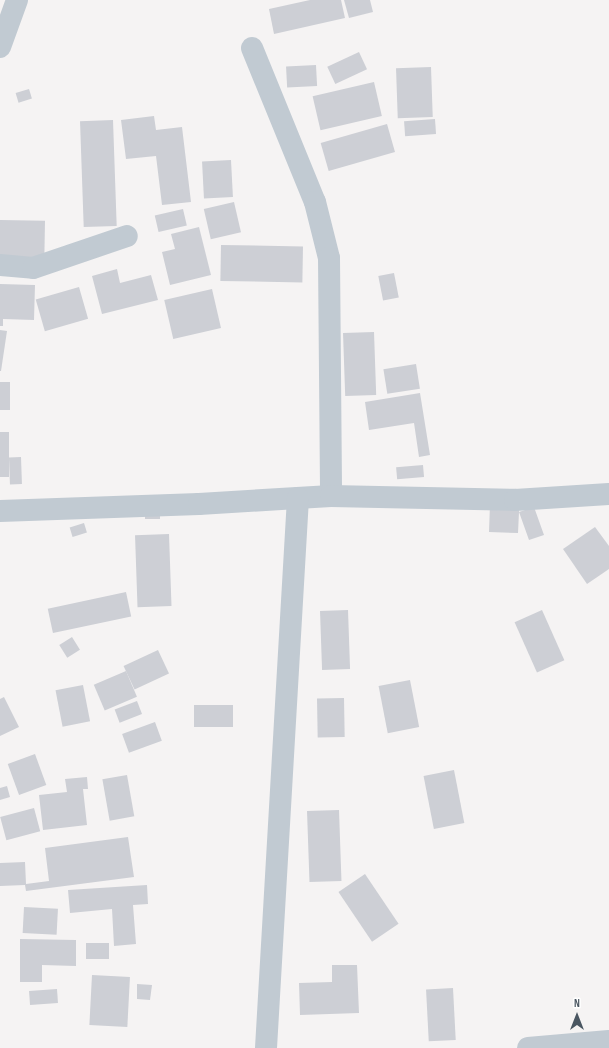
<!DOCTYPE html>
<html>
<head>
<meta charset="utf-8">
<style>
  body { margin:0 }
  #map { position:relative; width:609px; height:1048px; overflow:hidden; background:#f5f3f3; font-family:"Sofia Sans Condensed",sans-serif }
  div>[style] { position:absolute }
  .building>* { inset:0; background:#cdcfd5; transform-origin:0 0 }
  .minor>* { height:22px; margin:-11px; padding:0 11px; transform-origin:11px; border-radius:11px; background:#c1cad2 }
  span { translate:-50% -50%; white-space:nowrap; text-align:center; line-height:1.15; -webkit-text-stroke:3px #fff; paint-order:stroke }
  .north { position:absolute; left:557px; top:996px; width:40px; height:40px; -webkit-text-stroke:3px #fff; paint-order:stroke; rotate:0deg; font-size:11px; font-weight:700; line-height:16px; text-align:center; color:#4a5661 }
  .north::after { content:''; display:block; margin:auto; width:14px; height:18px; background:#4a5661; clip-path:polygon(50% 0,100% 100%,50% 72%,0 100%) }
</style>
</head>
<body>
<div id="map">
  <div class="building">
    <div style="clip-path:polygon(310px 0,341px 0,345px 18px,274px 34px,269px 9px)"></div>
    <div style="clip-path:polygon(344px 0,370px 0,373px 12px,349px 18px)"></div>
    <div style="left:359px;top:52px;width:19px;height:35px;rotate:65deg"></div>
    <div style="left:316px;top:65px;width:21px;height:30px;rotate:87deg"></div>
    <div style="left:431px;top:67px;width:50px;height:35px;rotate:88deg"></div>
    <div style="left:374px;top:82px;width:35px;height:63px;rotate:77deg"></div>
    <div style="left:29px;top:89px;width:10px;height:14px;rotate:73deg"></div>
    <div style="clip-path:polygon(154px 116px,156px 130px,182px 127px,191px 202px,162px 205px,156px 156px,126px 159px,121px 120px)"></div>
    <div style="left:435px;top:119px;width:15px;height:31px;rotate:86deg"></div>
    <div style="left:113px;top:120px;width:106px;height:33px;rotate:88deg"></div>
    <div style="left:387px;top:124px;width:29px;height:69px;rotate:74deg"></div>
    <div style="left:231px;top:160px;width:37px;height:29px;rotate:87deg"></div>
    <div style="left:234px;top:202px;width:31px;height:31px;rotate:77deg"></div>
    <div style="left:183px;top:209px;width:17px;height:29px;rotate:77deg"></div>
    <div style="left:0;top:220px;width:45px;height:37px;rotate:1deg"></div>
    <div style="clip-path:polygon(199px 227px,211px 275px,170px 285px,162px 252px,175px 249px,171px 234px)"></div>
    <div style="left:221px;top:245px;width:82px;height:36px;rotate:1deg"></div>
    <div style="clip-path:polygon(117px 269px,120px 283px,151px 275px,158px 300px,102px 314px,92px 276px)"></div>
    <div style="left:394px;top:273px;width:25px;height:16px;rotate:79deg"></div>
    <div style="clip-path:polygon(0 284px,35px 285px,34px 320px,3px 319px,3px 326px,0 326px)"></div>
    <div style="left:79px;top:287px;width:33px;height:45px;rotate:74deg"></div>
    <div style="left:212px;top:289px;width:40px;height:49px;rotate:77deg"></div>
    <div style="clip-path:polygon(0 330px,7px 331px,1px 371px,0 371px)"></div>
    <div style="left:374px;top:332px;width:63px;height:31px;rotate:88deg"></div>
    <div style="left:416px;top:364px;width:25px;height:33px;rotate:81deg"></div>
    <div style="left:0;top:382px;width:10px;height:28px"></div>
    <div style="clip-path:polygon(420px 393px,430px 455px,419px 457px,414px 423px,369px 430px,365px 402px)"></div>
    <div style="left:0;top:432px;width:9px;height:45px"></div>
    <div style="left:21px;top:457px;width:27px;height:12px;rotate:88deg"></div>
    <div style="left:423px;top:465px;width:12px;height:27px;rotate:85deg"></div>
    <div style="clip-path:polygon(490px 504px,519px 505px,519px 512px,534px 507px,544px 535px,529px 540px,519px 512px,518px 533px,489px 532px)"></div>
    <div style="left:145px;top:508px;width:15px;height:11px"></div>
    <div style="left:84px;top:523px;width:10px;height:15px;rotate:73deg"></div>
    <div style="clip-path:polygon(595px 527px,609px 546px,609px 569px,587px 584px,563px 549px)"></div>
    <div style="left:169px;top:534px;width:72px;height:34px;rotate:88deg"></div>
    <div style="left:126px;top:592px;width:25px;height:80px;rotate:78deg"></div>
    <div style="left:348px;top:610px;width:59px;height:28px;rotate:88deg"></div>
    <div style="left:542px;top:610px;width:55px;height:30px;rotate:66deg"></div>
    <div style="left:72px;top:637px;width:15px;height:15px;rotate:58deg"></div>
    <div style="left:158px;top:650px;width:26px;height:38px;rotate:65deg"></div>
    <div style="left:126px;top:671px;width:28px;height:35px;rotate:67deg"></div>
    <div style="left:410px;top:680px;width:48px;height:32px;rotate:79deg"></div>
    <div style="left:83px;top:685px;width:37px;height:28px;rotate:79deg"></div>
    <div style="clip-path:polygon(4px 697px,19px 727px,0 736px,0 699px)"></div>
    <div style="left:344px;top:698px;width:39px;height:27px;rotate:89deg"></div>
    <div style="left:137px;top:701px;width:14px;height:24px;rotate:69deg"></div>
    <div style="left:194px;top:705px;width:39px;height:22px"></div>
    <div style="left:155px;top:722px;width:20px;height:35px;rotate:70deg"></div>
    <div style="left:35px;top:754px;width:33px;height:29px;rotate:70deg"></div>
    <div style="left:454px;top:770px;width:54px;height:31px;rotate:79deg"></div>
    <div style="left:127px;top:775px;width:42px;height:25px;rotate:80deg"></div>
    <div style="clip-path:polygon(87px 777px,88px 789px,83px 789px,87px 825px,43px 830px,39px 795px,67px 792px,65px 779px)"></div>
    <div style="clip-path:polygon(7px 786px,10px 797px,0 800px,0 788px)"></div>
    <div style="left:34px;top:808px;width:24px;height:35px;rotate:75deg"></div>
    <div style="left:339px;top:810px;width:71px;height:32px;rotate:88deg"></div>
    <div style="clip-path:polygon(128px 837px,134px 877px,26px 891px,25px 885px,0 886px,0 863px,25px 862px,26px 884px,49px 881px,45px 848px)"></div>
    <div style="left:365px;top:874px;width:60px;height:32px;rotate:56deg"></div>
    <div style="clip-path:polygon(147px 885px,148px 904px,133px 905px,136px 944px,114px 946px,112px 909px,70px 913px,68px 890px)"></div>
    <div style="left:24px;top:907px;width:34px;height:26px;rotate:3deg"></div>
    <div style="clip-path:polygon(20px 939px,76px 940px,76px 966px,42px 965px,42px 982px,20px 982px)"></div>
    <div style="left:86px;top:943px;width:23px;height:16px"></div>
    <div style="clip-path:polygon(332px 965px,357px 965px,359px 1013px,300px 1015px,299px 983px,332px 982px)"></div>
    <div style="left:92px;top:975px;width:38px;height:50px;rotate:3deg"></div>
    <div style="clip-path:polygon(137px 984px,152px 985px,150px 1000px,137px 999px)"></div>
    <div style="left:453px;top:988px;width:52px;height:27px;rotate:87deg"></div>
    <div style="left:57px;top:989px;width:14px;height:28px;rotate:86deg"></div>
  </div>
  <div class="minor">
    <div style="left:0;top:47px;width:50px;rotate:-70.1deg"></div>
    <div style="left:252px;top:48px;width:166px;rotate:67.8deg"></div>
    <div style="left:315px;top:202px;width:58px;rotate:76deg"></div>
    <div style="left:329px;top:258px;width:238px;rotate:89.5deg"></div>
    <div style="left:0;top:265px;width:33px;rotate:5deg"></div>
    <div style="left:33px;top:268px;width:99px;rotate:-18.8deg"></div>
    <div style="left:0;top:511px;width:199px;rotate:-2deg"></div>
    <div style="left:199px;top:504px;width:132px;rotate:-3.5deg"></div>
    <div style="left:331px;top:496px;width:184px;rotate:1.2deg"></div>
    <div style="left:515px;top:500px;width:94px;rotate:-3.7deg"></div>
    <div style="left:266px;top:1048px;width:551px;rotate:-86.67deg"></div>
    <div style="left:528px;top:1048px;width:81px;rotate:-4.9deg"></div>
  </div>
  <div class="north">N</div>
</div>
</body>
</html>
